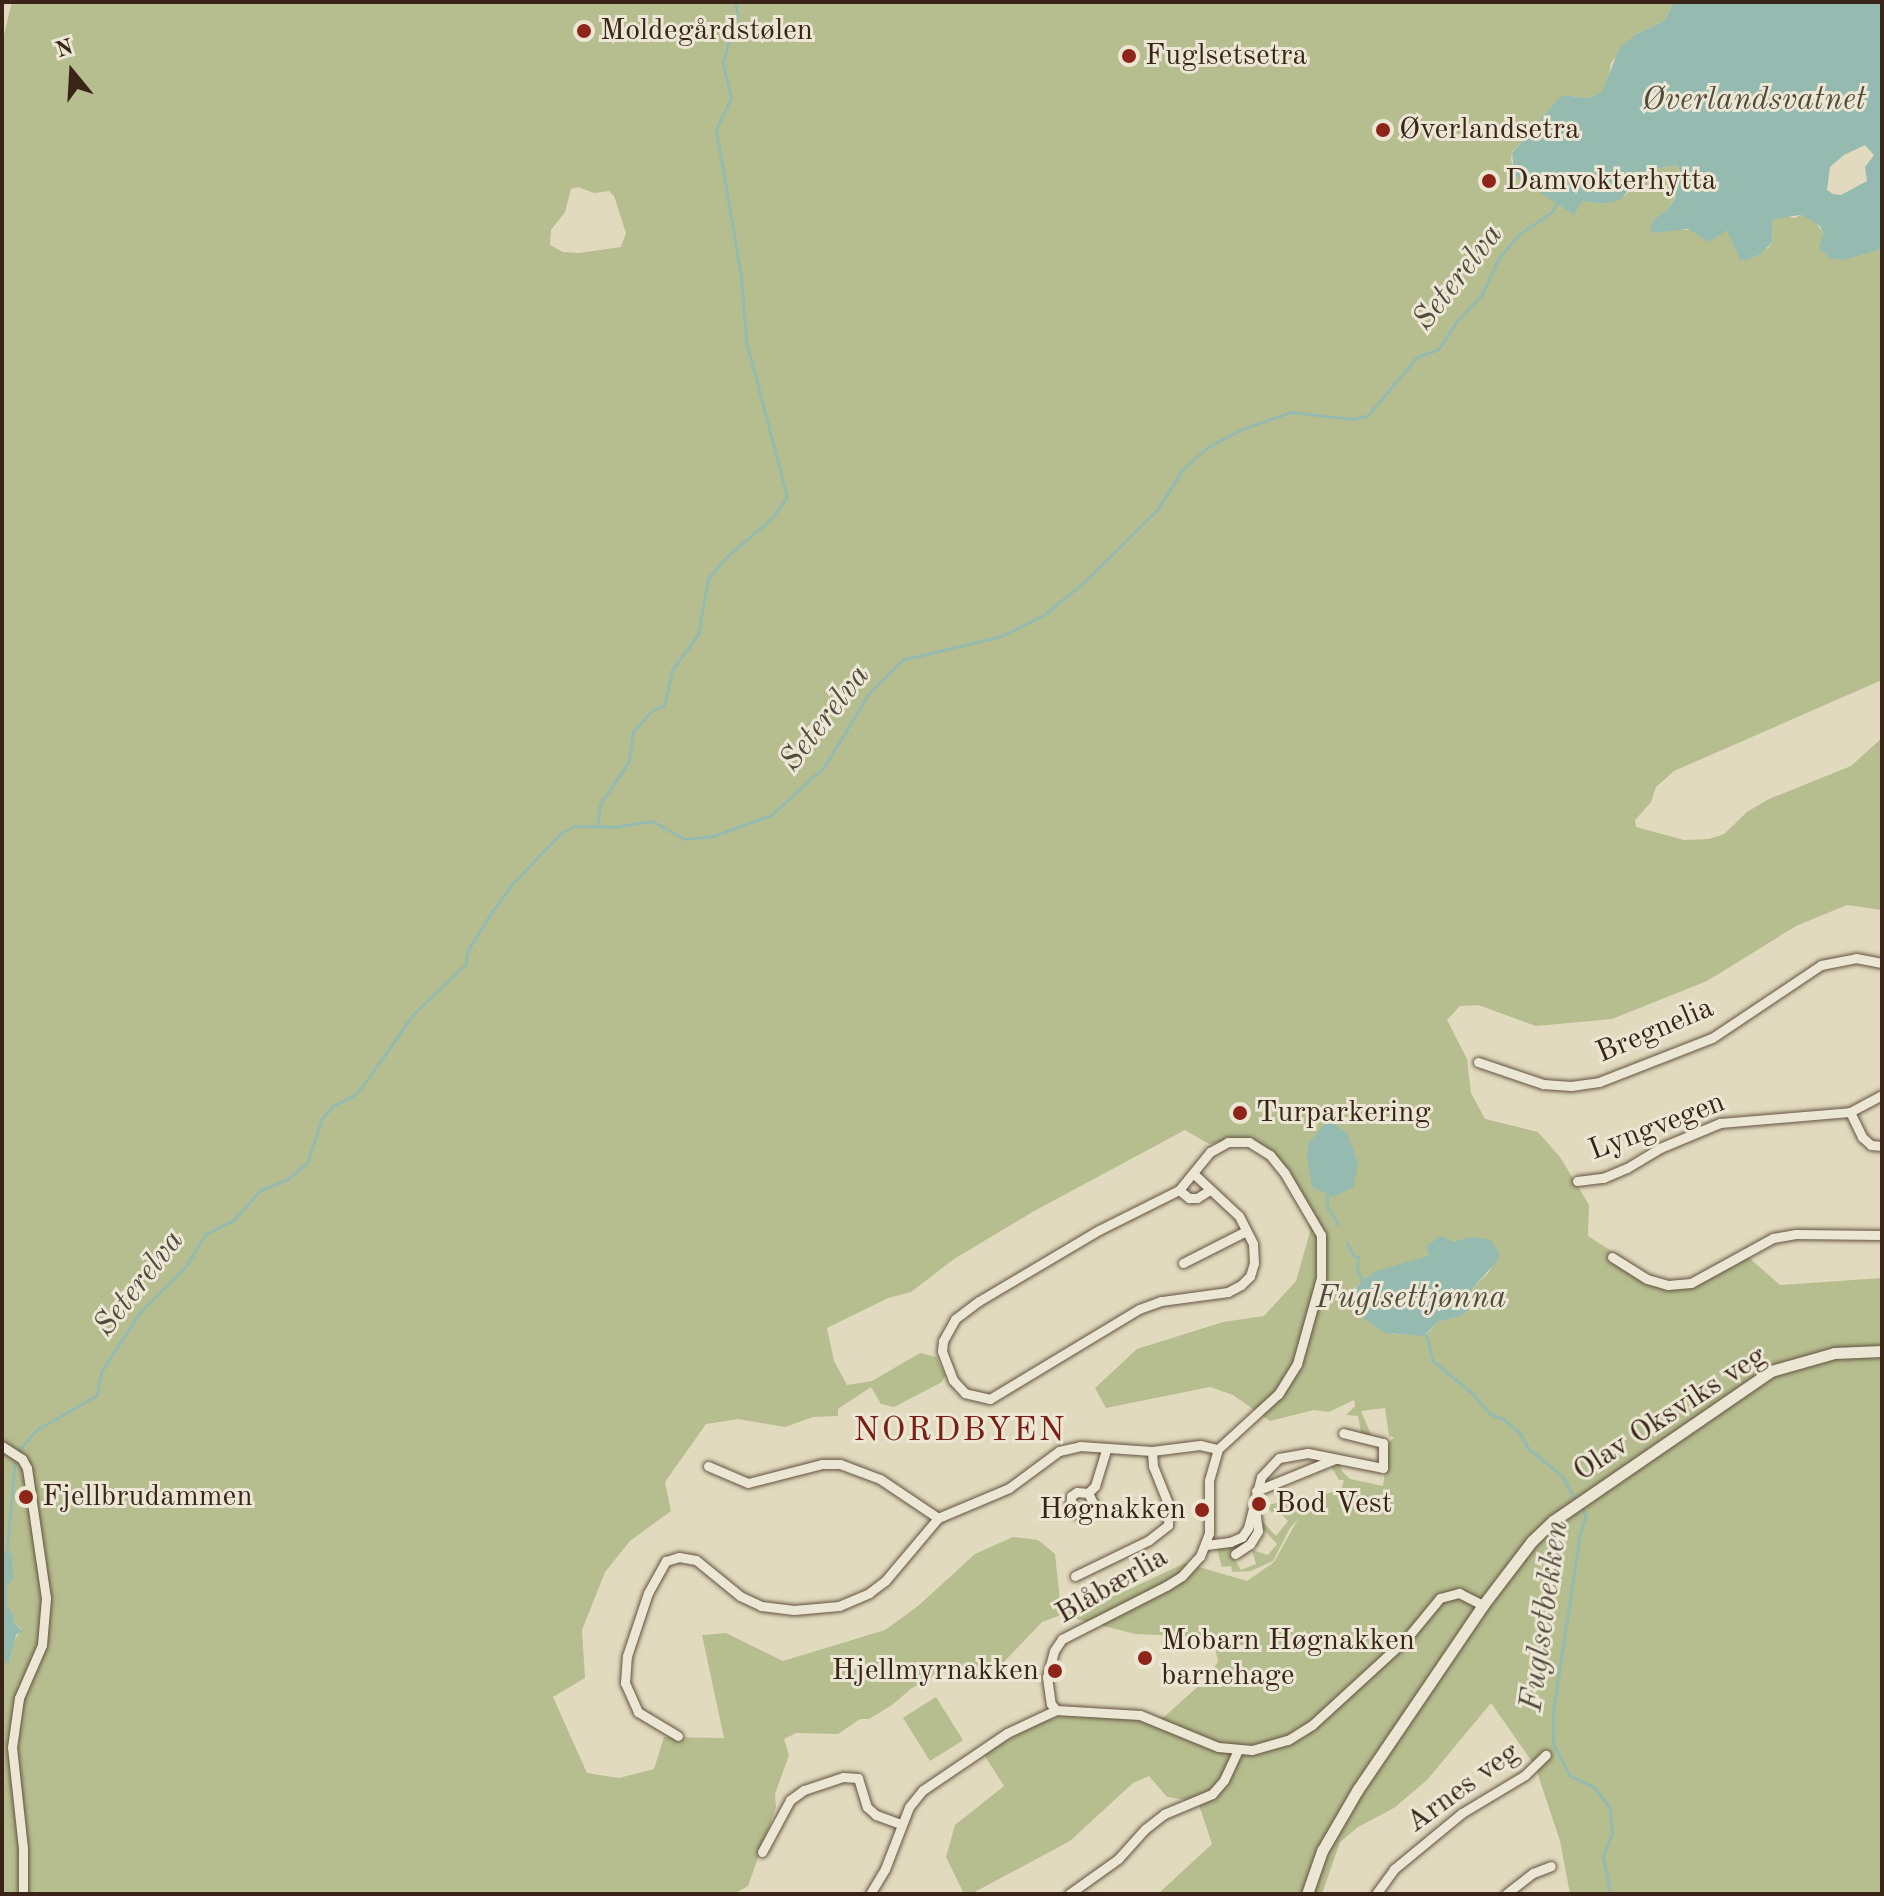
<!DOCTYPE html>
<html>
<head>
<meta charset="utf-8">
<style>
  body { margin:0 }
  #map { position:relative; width:1884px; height:1896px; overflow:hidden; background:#e2dabe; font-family:"Old Standard TT",serif }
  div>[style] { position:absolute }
  .green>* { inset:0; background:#b6be8f; transform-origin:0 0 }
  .water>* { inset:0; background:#95bbb0 }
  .stream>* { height:3px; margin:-1.5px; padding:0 1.5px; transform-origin:1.5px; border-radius:1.5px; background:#95bbb0 }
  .roads { filter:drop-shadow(0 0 2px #645241) drop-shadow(0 0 2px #645241) }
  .minor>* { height:9px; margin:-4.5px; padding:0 4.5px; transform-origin:4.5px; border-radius:4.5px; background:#ece7d5 }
  .tertiary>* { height:11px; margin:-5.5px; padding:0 5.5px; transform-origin:5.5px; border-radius:5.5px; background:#ece7d5 }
  .dots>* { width:22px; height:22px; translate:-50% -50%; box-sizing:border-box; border:4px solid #ece7d5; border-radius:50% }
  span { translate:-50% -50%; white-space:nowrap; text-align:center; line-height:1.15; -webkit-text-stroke:6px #ece7d5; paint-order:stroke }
  .poi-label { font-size:30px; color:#3a2417 }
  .left { translate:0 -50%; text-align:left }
  .right { translate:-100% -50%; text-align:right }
  .street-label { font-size:30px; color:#3a2417 }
  .water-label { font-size:32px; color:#514a3d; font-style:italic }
  .quarter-label { font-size:34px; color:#7a1f14; letter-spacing:2px }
  .frame { position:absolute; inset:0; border:4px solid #3a2417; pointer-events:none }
  .north { position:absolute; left:32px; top:32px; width:80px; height:80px; -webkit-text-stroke:6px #ece7d5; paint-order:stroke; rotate:342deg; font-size:22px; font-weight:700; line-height:32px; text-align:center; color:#3a2417 }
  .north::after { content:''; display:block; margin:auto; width:28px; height:36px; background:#3a2417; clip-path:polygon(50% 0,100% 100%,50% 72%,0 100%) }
</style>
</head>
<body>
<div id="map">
  <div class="green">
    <div style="clip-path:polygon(evenodd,12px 2px,1674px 2px,1664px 21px,1636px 34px,1611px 63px,1607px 86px,1602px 92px,1588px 98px,1565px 95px,1512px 152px,1511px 160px,1514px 168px,1577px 205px,1582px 201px,1605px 204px,1626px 195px,1646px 171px,1677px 165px,1680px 171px,1673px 179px,1672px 191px,1676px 196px,1667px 210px,1655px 218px,1666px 230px,1728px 230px,1740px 259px,1768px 248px,1772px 242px,1773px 219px,1779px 215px,1794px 218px,1801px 215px,1815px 221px,1823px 233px,1822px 241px,1845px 260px,1882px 249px,1882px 680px,1674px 771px,1656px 787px,1651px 802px,1635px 820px,1636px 827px,1684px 840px,1709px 839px,1724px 834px,1747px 812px,1769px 799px,1851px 766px,1882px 738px,1882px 910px,1847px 905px,1796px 926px,1707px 981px,1612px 1019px,1536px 1026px,1478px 1005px,1460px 1006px,1447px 1020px,1467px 1059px,1471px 1093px,1485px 1119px,1538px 1132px,1560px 1157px,1589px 1205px,1588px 1236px,1664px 1285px,1698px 1283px,1738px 1264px,1747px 1256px,1780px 1285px,1882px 1278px,1882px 1894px,1570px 1894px,1560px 1841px,1535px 1766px,1491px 1703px,1427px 1780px,1394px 1808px,1358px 1827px,1340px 1842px,1322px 1894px,1158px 1894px,1212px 1844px,1198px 1802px,1167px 1797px,1149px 1776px,1133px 1783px,1070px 1841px,971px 1894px,964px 1894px,946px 1857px,955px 1825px,1004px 1786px,983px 1753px,1044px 1721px,1061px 1716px,1114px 1717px,1148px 1722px,1164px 1717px,1203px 1682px,1218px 1662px,1215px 1646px,1206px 1637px,1135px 1634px,1061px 1615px,1042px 1622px,999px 1667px,949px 1668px,912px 1688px,892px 1705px,869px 1719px,860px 1719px,838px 1734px,796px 1733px,784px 1739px,789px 1755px,775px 1794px,776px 1807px,748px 1886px,734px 1894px,2px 1894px,2px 1663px,9px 1663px,14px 1641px,22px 1629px,13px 1621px,13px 1614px,7px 1605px,7px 1587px,12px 1578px,12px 1555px,2px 1548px,2px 43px,12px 2px,578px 187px,594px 193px,609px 191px,614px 196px,626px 233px,621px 247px,579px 253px,563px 252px,550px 245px,551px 230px,565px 212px,571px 189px,578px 187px,12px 2px,1185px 1130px,1209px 1144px,1230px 1141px,1256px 1149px,1285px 1173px,1307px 1213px,1310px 1232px,1296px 1281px,1264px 1316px,1223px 1322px,1137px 1349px,1095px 1388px,1106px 1408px,1210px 1387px,1233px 1395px,1270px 1421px,1314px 1410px,1329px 1412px,1354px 1400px,1355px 1406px,1346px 1415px,1358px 1416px,1361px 1433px,1372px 1437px,1361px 1411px,1385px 1408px,1389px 1436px,1394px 1437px,1389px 1442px,1383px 1486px,1350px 1479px,1342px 1471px,1340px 1462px,1330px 1465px,1339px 1480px,1344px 1480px,1341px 1490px,1320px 1495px,1315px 1501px,1289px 1511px,1285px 1500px,1266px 1506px,1272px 1513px,1276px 1509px,1288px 1521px,1276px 1536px,1260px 1519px,1261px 1527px,1277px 1544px,1268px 1555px,1252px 1550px,1256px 1564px,1241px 1570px,1232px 1555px,1253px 1537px,1255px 1513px,1232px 1546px,1217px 1549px,1222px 1567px,1231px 1566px,1232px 1572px,1251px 1571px,1273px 1561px,1290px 1528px,1298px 1519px,1274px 1562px,1247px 1581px,1185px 1563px,1117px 1595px,1061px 1611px,1055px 1554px,1038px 1540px,1013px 1537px,975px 1554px,918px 1606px,885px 1630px,783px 1661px,726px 1633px,702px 1635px,724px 1738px,664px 1737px,654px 1769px,619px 1778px,587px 1773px,553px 1697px,585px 1678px,582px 1630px,605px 1572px,630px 1541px,671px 1511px,665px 1482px,706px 1424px,738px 1419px,785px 1427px,813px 1417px,838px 1416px,838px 1409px,871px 1387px,881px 1404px,894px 1407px,942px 1382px,945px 1375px,936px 1357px,920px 1353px,872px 1381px,847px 1385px,834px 1361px,827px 1328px,888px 1298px,911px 1292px,954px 1259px,1036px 1210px,1185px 1130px,12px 2px,1489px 1239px,1499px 1252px,1489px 1272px,1472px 1289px,1467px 1311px,1461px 1316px,1438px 1322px,1426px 1335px,1393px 1334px,1366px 1319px,1352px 1290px,1362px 1282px,1489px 1239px)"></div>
    <div style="left:936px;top:1697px;width:51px;height:39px;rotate:58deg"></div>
  </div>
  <div class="water">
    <div style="clip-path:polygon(evenodd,1674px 2px,1882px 2px,1882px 249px,1845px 260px,1830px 259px,1819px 248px,1823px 233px,1820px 226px,1801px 215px,1773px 219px,1772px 242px,1762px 253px,1747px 260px,1740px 260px,1727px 230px,1709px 242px,1688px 229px,1654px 233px,1650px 229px,1655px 218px,1667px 210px,1676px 197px,1672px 191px,1673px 179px,1680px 171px,1677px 165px,1646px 171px,1620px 200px,1605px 204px,1582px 201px,1574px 215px,1514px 175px,1512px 153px,1558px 99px,1564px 95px,1588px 98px,1602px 92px,1619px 49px,1636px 34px,1664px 21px,1674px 2px,1865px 145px,1874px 155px,1865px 167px,1867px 181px,1841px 195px,1833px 194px,1827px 190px,1830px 167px,1844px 155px,1865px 145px)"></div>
    <div style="clip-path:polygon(1328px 1120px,1347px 1133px,1358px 1163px,1354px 1187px,1333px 1197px,1312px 1187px,1307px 1157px,1308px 1144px)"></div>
    <div style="clip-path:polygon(1441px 1236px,1454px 1242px,1470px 1237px,1490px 1239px,1499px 1252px,1498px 1260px,1472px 1289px,1467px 1311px,1461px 1316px,1438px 1322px,1424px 1336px,1385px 1333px,1353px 1311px,1348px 1297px,1362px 1281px,1376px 1271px,1429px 1256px,1426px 1246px)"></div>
    <div style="clip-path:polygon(2px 1548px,12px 1554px,13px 1578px,7px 1587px,7px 1605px,13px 1614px,13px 1621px,23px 1631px,16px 1635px,9px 1663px,2px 1663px)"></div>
  </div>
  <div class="stream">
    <div style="left:597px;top:827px;width:23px;rotate:-83deg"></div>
    <div style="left:600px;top:804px;width:52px;rotate:-56deg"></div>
    <div style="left:629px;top:761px;width:29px;rotate:-82deg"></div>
    <div style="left:633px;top:732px;width:28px;rotate:-49deg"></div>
    <div style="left:651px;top:711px;width:14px;rotate:-25deg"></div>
    <div style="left:664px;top:705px;width:36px;rotate:-77deg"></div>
    <div style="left:672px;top:670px;width:44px;rotate:-54.2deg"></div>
    <div style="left:698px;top:634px;width:56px;rotate:-79.7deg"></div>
    <div style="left:708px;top:579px;width:30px;rotate:-50deg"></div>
    <div style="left:727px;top:556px;width:57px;rotate:-40.1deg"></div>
    <div style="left:771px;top:519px;width:27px;rotate:-54deg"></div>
    <div style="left:787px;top:497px;width:161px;rotate:-104.7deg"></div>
    <div style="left:746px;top:341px;width:65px;rotate:-94.4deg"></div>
    <div style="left:741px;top:276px;width:149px;rotate:-99.7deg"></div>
    <div style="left:716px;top:129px;width:34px;rotate:-64deg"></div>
    <div style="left:731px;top:98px;width:37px;rotate:-103deg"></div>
    <div style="left:723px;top:62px;width:50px;rotate:-73.7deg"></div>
    <div style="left:737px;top:14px;width:12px;rotate:-99deg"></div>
    <div style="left:1327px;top:1196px;width:10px;rotate:90deg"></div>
    <div style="left:1327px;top:1206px;width:21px;rotate:59deg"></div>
    <div style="left:1347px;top:1243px;width:13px;rotate:63deg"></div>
    <div style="left:1353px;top:1255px;width:5px;rotate:22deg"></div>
    <div style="left:1358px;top:1257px;width:12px;rotate:95deg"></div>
    <div style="left:1357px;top:1269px;width:13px;rotate:67deg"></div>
    <div style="left:1426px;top:1335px;width:27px;rotate:75deg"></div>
    <div style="left:1433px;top:1361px;width:49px;rotate:39.2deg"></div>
    <div style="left:1471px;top:1392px;width:29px;rotate:49deg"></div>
    <div style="left:1490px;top:1414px;width:14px;rotate:21deg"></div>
    <div style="left:1503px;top:1419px;width:21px;rotate:39deg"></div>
    <div style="left:1519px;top:1432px;width:18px;rotate:61deg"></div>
    <div style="left:1528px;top:1448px;width:44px;rotate:39.5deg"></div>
    <div style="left:1562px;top:1476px;width:29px;rotate:61deg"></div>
    <div style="left:17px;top:1452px;width:29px;rotate:-49deg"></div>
    <div style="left:36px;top:1430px;width:70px;rotate:-29.8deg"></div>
    <div style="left:97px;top:1395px;width:23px;rotate:-80deg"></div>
    <div style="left:101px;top:1372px;width:72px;rotate:-57deg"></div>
    <div style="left:140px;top:1312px;width:64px;rotate:-45deg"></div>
    <div style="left:185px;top:1267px;width:39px;rotate:-58deg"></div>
    <div style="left:206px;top:1234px;width:31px;rotate:-27deg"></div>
    <div style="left:234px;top:1220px;width:38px;rotate:-49deg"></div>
    <div style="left:259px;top:1191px;width:33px;rotate:-23deg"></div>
    <div style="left:289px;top:1178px;width:23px;rotate:-40deg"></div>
    <div style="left:307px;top:1163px;width:47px;rotate:-71.6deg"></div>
    <div style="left:322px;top:1118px;width:16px;rotate:-47deg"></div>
    <div style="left:333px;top:1106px;width:22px;rotate:-27deg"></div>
    <div style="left:353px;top:1096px;width:16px;rotate:-47deg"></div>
    <div style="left:364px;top:1084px;width:87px;rotate:-54.8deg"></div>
    <div style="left:414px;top:1013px;width:70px;rotate:-43.3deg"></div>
    <div style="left:465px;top:965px;width:15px;rotate:-79deg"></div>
    <div style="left:468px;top:950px;width:40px;rotate:-58deg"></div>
    <div style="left:489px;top:916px;width:39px;rotate:-54deg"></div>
    <div style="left:512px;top:884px;width:71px;rotate:-46.1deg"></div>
    <div style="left:561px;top:833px;width:16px;rotate:-27deg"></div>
    <div style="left:575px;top:826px;width:39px;rotate:1deg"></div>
    <div style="left:614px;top:827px;width:38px;rotate:-9deg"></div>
    <div style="left:652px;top:821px;width:38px;rotate:29deg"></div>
    <div style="left:685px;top:839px;width:28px;rotate:-6deg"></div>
    <div style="left:713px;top:836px;width:62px;rotate:-19.9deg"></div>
    <div style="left:771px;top:815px;width:72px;rotate:-42.2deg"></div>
    <div style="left:824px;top:767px;width:87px;rotate:-58.7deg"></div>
    <div style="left:869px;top:693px;width:47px;rotate:-45deg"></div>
    <div style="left:902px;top:660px;width:102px;rotate:-13.6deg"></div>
    <div style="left:1001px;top:636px;width:48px;rotate:-26deg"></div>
    <div style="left:1044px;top:615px;width:55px;rotate:-39.8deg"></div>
    <div style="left:1086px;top:580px;width:100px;rotate:-44.6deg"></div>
    <div style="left:1157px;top:510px;width:47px;rotate:-58deg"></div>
    <div style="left:1182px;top:470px;width:31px;rotate:-42deg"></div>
    <div style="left:1205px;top:449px;width:39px;rotate:-29deg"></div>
    <div style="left:1239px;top:430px;width:55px;rotate:-19.1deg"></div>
    <div style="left:1291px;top:412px;width:61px;rotate:6.5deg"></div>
    <div style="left:1352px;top:419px;width:15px;rotate:-11deg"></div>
    <div style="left:1367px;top:416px;width:77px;rotate:-49.7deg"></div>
    <div style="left:1417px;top:357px;width:23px;rotate:-20deg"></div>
    <div style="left:1439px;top:349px;width:31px;rotate:-58deg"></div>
    <div style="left:1455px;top:323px;width:40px;rotate:-47deg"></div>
    <div style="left:1482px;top:294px;width:38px;rotate:-65deg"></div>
    <div style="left:1498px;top:259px;width:33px;rotate:-50deg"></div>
    <div style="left:1519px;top:234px;width:40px;rotate:-34deg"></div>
    <div style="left:1552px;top:212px;width:10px;rotate:-61deg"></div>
    <div style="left:1580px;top:1507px;width:10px;rotate:53deg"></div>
    <div style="left:1586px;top:1515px;width:19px;rotate:108deg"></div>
    <div style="left:1580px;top:1533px;width:180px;rotate:98.6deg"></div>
    <div style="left:1553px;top:1711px;width:32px;rotate:90deg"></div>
    <div style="left:1553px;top:1743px;width:36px;rotate:63deg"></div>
    <div style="left:1569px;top:1775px;width:28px;rotate:26deg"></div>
    <div style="left:1594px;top:1787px;width:26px;rotate:53deg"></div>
    <div style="left:1610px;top:1808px;width:25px;rotate:85deg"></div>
    <div style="left:1612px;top:1833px;width:26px;rotate:111deg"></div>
    <div style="left:1603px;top:1857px;width:38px;rotate:79deg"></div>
    <div style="left:7px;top:1548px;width:89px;rotate:-84.9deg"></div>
  </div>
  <div class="roads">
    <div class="minor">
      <div style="left:1478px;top:1062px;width:69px;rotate:18.7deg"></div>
      <div style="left:1543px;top:1084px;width:28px;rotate:4deg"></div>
      <div style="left:1571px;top:1086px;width:28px;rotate:-8deg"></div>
      <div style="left:1599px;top:1082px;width:121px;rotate:-21.3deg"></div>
      <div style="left:1712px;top:1038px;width:131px;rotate:-33.8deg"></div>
      <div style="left:1821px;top:965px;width:36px;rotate:-11deg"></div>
      <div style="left:1856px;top:958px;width:26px;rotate:11deg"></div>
      <div style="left:1882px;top:1095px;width:36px;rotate:152deg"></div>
      <div style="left:1850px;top:1112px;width:28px;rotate:64deg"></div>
      <div style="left:1862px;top:1137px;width:12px;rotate:42deg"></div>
      <div style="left:1871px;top:1145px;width:11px;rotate:5deg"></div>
      <div style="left:1195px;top:1175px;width:60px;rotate:43deg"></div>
      <div style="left:1239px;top:1216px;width:31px;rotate:63deg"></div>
      <div style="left:1253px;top:1244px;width:19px;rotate:87deg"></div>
      <div style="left:1254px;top:1263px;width:14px;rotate:107deg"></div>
      <div style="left:1250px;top:1276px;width:13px;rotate:135deg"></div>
      <div style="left:1241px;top:1285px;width:15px;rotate:152deg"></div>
      <div style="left:1228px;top:1292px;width:68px;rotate:172.3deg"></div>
      <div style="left:1161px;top:1301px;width:23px;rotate:160deg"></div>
      <div style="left:1139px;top:1309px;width:174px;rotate:148.9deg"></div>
      <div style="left:990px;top:1399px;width:26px;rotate:-167deg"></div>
      <div style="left:965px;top:1393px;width:18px;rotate:-133deg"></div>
      <div style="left:953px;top:1380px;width:31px;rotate:-111deg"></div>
      <div style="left:942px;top:1351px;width:10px;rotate:-84deg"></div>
      <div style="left:943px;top:1341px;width:25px;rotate:-61deg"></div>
      <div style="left:955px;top:1319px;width:30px;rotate:-37deg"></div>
      <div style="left:979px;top:1301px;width:139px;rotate:-30.6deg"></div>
      <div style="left:1099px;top:1230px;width:89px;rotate:-26.6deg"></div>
      <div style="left:1179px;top:1190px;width:49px;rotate:-50.8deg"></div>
      <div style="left:1210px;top:1152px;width:21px;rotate:-29deg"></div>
      <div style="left:1228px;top:1142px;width:21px"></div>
      <div style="left:1249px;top:1142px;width:25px;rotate:32deg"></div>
      <div style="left:1270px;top:1155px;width:22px;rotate:51deg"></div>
      <div style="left:1284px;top:1172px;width:73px;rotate:59.6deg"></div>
      <div style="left:1321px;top:1235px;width:43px;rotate:90deg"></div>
      <div style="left:1321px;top:1278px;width:89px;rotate:105.6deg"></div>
      <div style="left:1297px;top:1364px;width:36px;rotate:122deg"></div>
      <div style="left:1278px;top:1394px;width:81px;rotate:137.5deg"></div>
      <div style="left:1218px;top:1449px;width:33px;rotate:106deg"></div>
      <div style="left:1209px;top:1481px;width:52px;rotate:90deg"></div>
      <div style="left:1209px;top:1533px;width:25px;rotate:111deg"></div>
      <div style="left:1200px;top:1556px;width:27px;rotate:132deg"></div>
      <div style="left:1182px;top:1576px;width:19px;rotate:148deg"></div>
      <div style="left:1166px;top:1586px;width:117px;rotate:153deg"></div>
      <div style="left:1062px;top:1639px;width:14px;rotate:124deg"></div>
      <div style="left:1054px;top:1651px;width:27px;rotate:105deg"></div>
      <div style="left:1047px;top:1677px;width:27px;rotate:82deg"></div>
      <div style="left:1051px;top:1704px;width:8px;rotate:50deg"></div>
      <div style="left:1056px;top:1710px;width:84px;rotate:3.4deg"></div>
      <div style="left:1140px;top:1715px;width:84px;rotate:22.3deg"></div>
      <div style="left:1218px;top:1747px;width:34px;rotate:5deg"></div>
      <div style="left:1252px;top:1750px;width:37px;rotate:-16deg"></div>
      <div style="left:1288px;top:1740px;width:28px;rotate:-32deg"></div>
      <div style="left:1312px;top:1725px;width:129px;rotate:-42.5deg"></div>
      <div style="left:1407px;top:1638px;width:52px;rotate:-50.5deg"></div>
      <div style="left:1440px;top:1598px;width:20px;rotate:-15deg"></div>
      <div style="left:1459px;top:1593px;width:27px;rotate:27deg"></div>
      <div style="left:1577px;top:1181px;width:26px;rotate:-7deg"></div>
      <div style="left:1603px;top:1178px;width:26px;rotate:-23deg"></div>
      <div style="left:1627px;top:1168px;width:39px;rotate:-31deg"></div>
      <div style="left:1660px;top:1148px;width:65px;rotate:-22.6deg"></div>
      <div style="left:1720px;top:1123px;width:130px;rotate:-4.8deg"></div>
      <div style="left:1179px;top:1190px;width:13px;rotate:39deg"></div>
      <div style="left:1189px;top:1198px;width:8px"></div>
      <div style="left:1197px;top:1198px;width:15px;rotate:-32deg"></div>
      <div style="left:1612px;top:1257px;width:41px;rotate:32.2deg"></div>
      <div style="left:1647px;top:1279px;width:22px;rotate:16deg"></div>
      <div style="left:1668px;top:1285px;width:23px;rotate:-5deg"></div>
      <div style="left:1691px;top:1283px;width:94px;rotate:-28.8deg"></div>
      <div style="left:1773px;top:1238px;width:23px;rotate:-10deg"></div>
      <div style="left:1796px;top:1234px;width:86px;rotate:0.7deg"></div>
      <div style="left:1183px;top:1263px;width:71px;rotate:-26.9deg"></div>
      <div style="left:2px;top:1446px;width:24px;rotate:33deg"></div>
      <div style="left:22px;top:1459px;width:10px;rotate:61deg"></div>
      <div style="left:27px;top:1468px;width:131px;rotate:81.7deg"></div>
      <div style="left:46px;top:1598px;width:47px;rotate:94.9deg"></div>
      <div style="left:42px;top:1645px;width:58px;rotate:113.5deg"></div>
      <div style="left:19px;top:1698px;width:49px;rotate:98.1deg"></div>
      <div style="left:12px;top:1747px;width:103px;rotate:83.8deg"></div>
      <div style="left:23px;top:1849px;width:45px;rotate:90deg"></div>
      <div style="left:708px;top:1466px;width:43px;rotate:23deg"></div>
      <div style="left:748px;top:1483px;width:76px;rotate:-14.4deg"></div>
      <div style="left:822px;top:1464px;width:18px"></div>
      <div style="left:840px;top:1464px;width:43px;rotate:20.6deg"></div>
      <div style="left:880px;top:1479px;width:70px;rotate:33.9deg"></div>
      <div style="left:1256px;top:1491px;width:85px;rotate:-22.1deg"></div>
      <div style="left:1088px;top:1493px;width:11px;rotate:63deg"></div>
      <div style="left:1093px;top:1503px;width:7px;rotate:106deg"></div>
      <div style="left:1091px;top:1510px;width:11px;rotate:153deg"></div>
      <div style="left:1081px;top:1515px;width:8px;rotate:-157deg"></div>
      <div style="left:1074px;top:1512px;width:7px;rotate:-124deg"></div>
      <div style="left:1070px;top:1506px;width:10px;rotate:-84deg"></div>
      <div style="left:1071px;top:1496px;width:7px;rotate:-34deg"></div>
      <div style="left:1077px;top:1492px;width:11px;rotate:5deg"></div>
      <div style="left:1088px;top:1493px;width:10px;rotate:-45deg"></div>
      <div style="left:1095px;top:1486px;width:39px;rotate:-73deg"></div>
      <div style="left:1206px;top:1545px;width:24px;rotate:-7deg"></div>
      <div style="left:1230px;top:1542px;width:13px;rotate:-23deg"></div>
      <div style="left:1242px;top:1537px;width:11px;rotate:-56deg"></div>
      <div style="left:1248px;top:1528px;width:53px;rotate:-75.7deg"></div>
      <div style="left:1261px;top:1477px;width:26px;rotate:-47deg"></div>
      <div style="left:1279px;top:1458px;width:29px;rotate:-10deg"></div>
      <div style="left:1308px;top:1453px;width:76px;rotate:11.3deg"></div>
      <div style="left:1383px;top:1468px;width:25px;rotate:-90deg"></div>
      <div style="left:1383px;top:1443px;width:41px;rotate:-166deg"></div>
      <div style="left:1235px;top:1554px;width:18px;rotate:-34deg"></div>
      <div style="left:1250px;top:1544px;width:15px;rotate:-58deg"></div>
      <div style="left:1258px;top:1531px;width:27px;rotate:-98deg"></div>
      <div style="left:1075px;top:1576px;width:82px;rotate:-25.9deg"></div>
      <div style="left:1149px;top:1540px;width:24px;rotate:-38deg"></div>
      <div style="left:1168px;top:1525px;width:19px;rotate:-87deg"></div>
      <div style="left:1169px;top:1506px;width:43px;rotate:-111.8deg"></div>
      <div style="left:1153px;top:1466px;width:15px;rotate:-94deg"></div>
      <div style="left:678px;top:1736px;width:47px;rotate:-149deg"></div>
      <div style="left:638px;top:1712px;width:32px;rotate:-114deg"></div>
      <div style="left:625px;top:1683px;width:27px;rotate:-86deg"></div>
      <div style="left:627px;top:1656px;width:66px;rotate:-71.6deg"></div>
      <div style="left:648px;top:1593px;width:37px;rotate:-61deg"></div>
      <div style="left:666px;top:1561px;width:14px;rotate:-17deg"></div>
      <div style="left:679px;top:1557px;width:17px;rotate:10deg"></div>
      <div style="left:696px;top:1560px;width:57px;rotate:39.3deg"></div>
      <div style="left:740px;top:1596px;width:23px;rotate:25deg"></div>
      <div style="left:761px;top:1606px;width:33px;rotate:7deg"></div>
      <div style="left:794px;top:1610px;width:45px;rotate:-5.1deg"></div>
      <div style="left:839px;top:1606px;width:33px;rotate:-23deg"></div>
      <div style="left:869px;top:1593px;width:20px;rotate:-37deg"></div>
      <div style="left:885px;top:1581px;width:82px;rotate:-49.9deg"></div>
      <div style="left:938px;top:1518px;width:77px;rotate:-22.9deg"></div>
      <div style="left:1009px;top:1488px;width:62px;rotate:-36.5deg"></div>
      <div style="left:1059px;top:1451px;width:22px;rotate:-13deg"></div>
      <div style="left:1080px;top:1446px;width:72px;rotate:4deg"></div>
      <div style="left:1152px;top:1451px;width:48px;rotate:-7.1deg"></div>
      <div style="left:1200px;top:1445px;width:18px;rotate:13deg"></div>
      <div style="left:762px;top:1852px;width:59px;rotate:-61.7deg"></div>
      <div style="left:790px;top:1800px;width:17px;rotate:-36deg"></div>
      <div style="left:804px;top:1790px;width:41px;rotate:-18.4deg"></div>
      <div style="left:843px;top:1777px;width:15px;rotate:4deg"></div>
      <div style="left:858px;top:1778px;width:30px;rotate:73deg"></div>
      <div style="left:867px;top:1807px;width:12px;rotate:42deg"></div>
      <div style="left:876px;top:1815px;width:27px;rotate:20deg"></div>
      <div style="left:870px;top:1894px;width:29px;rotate:-59deg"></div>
      <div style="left:885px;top:1869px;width:66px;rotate:-68.8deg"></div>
      <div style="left:909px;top:1807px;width:22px;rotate:-51deg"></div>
      <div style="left:923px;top:1790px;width:102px;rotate:-34.2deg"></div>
      <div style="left:1007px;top:1733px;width:54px;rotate:-25.1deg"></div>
      <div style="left:1069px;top:1894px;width:60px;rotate:-35.5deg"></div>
      <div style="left:1118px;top:1859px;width:40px;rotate:-48deg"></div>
      <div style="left:1145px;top:1829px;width:24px;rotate:-38deg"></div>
      <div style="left:1164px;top:1814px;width:52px;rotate:-22.6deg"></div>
      <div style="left:1212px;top:1794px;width:18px;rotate:-49deg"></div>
      <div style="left:1224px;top:1780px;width:33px;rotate:-65deg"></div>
      <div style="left:1376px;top:1894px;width:31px;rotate:-54deg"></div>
      <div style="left:1394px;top:1869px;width:88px;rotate:-39.5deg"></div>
      <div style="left:1462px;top:1813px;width:74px;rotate:-31.1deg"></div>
      <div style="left:1525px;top:1775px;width:29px;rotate:-44deg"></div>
      <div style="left:1506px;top:1894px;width:34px;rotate:-38deg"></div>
      <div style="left:1533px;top:1873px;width:19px;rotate:-21deg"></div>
    </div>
    <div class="tertiary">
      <div style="left:1307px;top:1894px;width:46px;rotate:-70.8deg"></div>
      <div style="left:1322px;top:1851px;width:72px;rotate:-59.9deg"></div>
      <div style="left:1358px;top:1789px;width:222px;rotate:-55.8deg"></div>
      <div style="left:1483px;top:1605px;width:81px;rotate:-52.6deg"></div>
      <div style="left:1532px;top:1541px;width:29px;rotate:-44deg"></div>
      <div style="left:1553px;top:1521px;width:265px;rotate:-34.5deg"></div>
      <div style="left:1771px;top:1371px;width:66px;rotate:-15.9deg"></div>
      <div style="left:1834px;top:1353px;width:48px;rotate:-2.4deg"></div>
    </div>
  </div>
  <div class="dots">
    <div style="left:584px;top:31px;background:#8f2418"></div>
    <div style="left:1129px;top:56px;background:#8f2418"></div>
    <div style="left:1383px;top:130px;background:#8f2418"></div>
    <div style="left:1489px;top:181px;background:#8f2418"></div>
    <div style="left:1240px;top:1113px;background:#8f2418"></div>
    <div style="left:26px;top:1497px;background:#8f2418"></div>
    <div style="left:1259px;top:1504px;background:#8f2418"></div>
    <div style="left:1202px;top:1510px;background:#8f2418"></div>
    <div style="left:1145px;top:1658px;background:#8f2418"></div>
    <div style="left:1055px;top:1671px;background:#8f2418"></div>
  </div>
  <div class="poi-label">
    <span class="left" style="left:600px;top:31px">Moldegårdstølen</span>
    <span class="left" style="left:1145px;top:56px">Fuglsetsetra</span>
    <span class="left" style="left:1399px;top:130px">Øverlandsetra</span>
    <span class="left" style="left:1505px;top:181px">Damvokterhytta</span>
    <span class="left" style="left:1256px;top:1113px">Turparkering</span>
    <span class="left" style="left:42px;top:1497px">Fjellbrudammen</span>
    <span class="left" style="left:1275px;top:1504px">Bod Vest</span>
    <span class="right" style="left:1186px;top:1510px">Høgnakken</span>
    <span class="left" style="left:1161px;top:1658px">Mobarn Høgnakken<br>barnehage</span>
    <span class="right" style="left:1039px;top:1671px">Hjellmyrnakken</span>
  </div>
  <div class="street-label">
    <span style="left:1655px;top:1031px;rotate:-23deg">Bregnelia</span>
    <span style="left:1657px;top:1127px;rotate:-21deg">Lyngvegen</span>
    <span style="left:1670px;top:1414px;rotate:-33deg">Olav Oksviks veg</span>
    <span style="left:1112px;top:1586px;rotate:-30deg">Blåbærlia</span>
    <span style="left:1463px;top:1788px;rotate:-36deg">Arnes veg</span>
  </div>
  <div class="water-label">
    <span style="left:1754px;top:101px">Øverlandsvatnet</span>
    <span style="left:1459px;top:278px;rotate:-52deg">Seterelva</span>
    <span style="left:826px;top:719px;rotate:-52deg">Seterelva</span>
    <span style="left:140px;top:1284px;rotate:-52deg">Seterelva</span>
    <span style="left:1411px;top:1299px">Fuglsettjønna</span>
    <span style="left:1546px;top:1616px;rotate:-82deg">Fuglsetbekken</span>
  </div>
  <div class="quarter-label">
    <span style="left:960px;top:1432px">NORDBYEN</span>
  </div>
  <div class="frame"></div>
  <div class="north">N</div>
</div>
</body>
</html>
